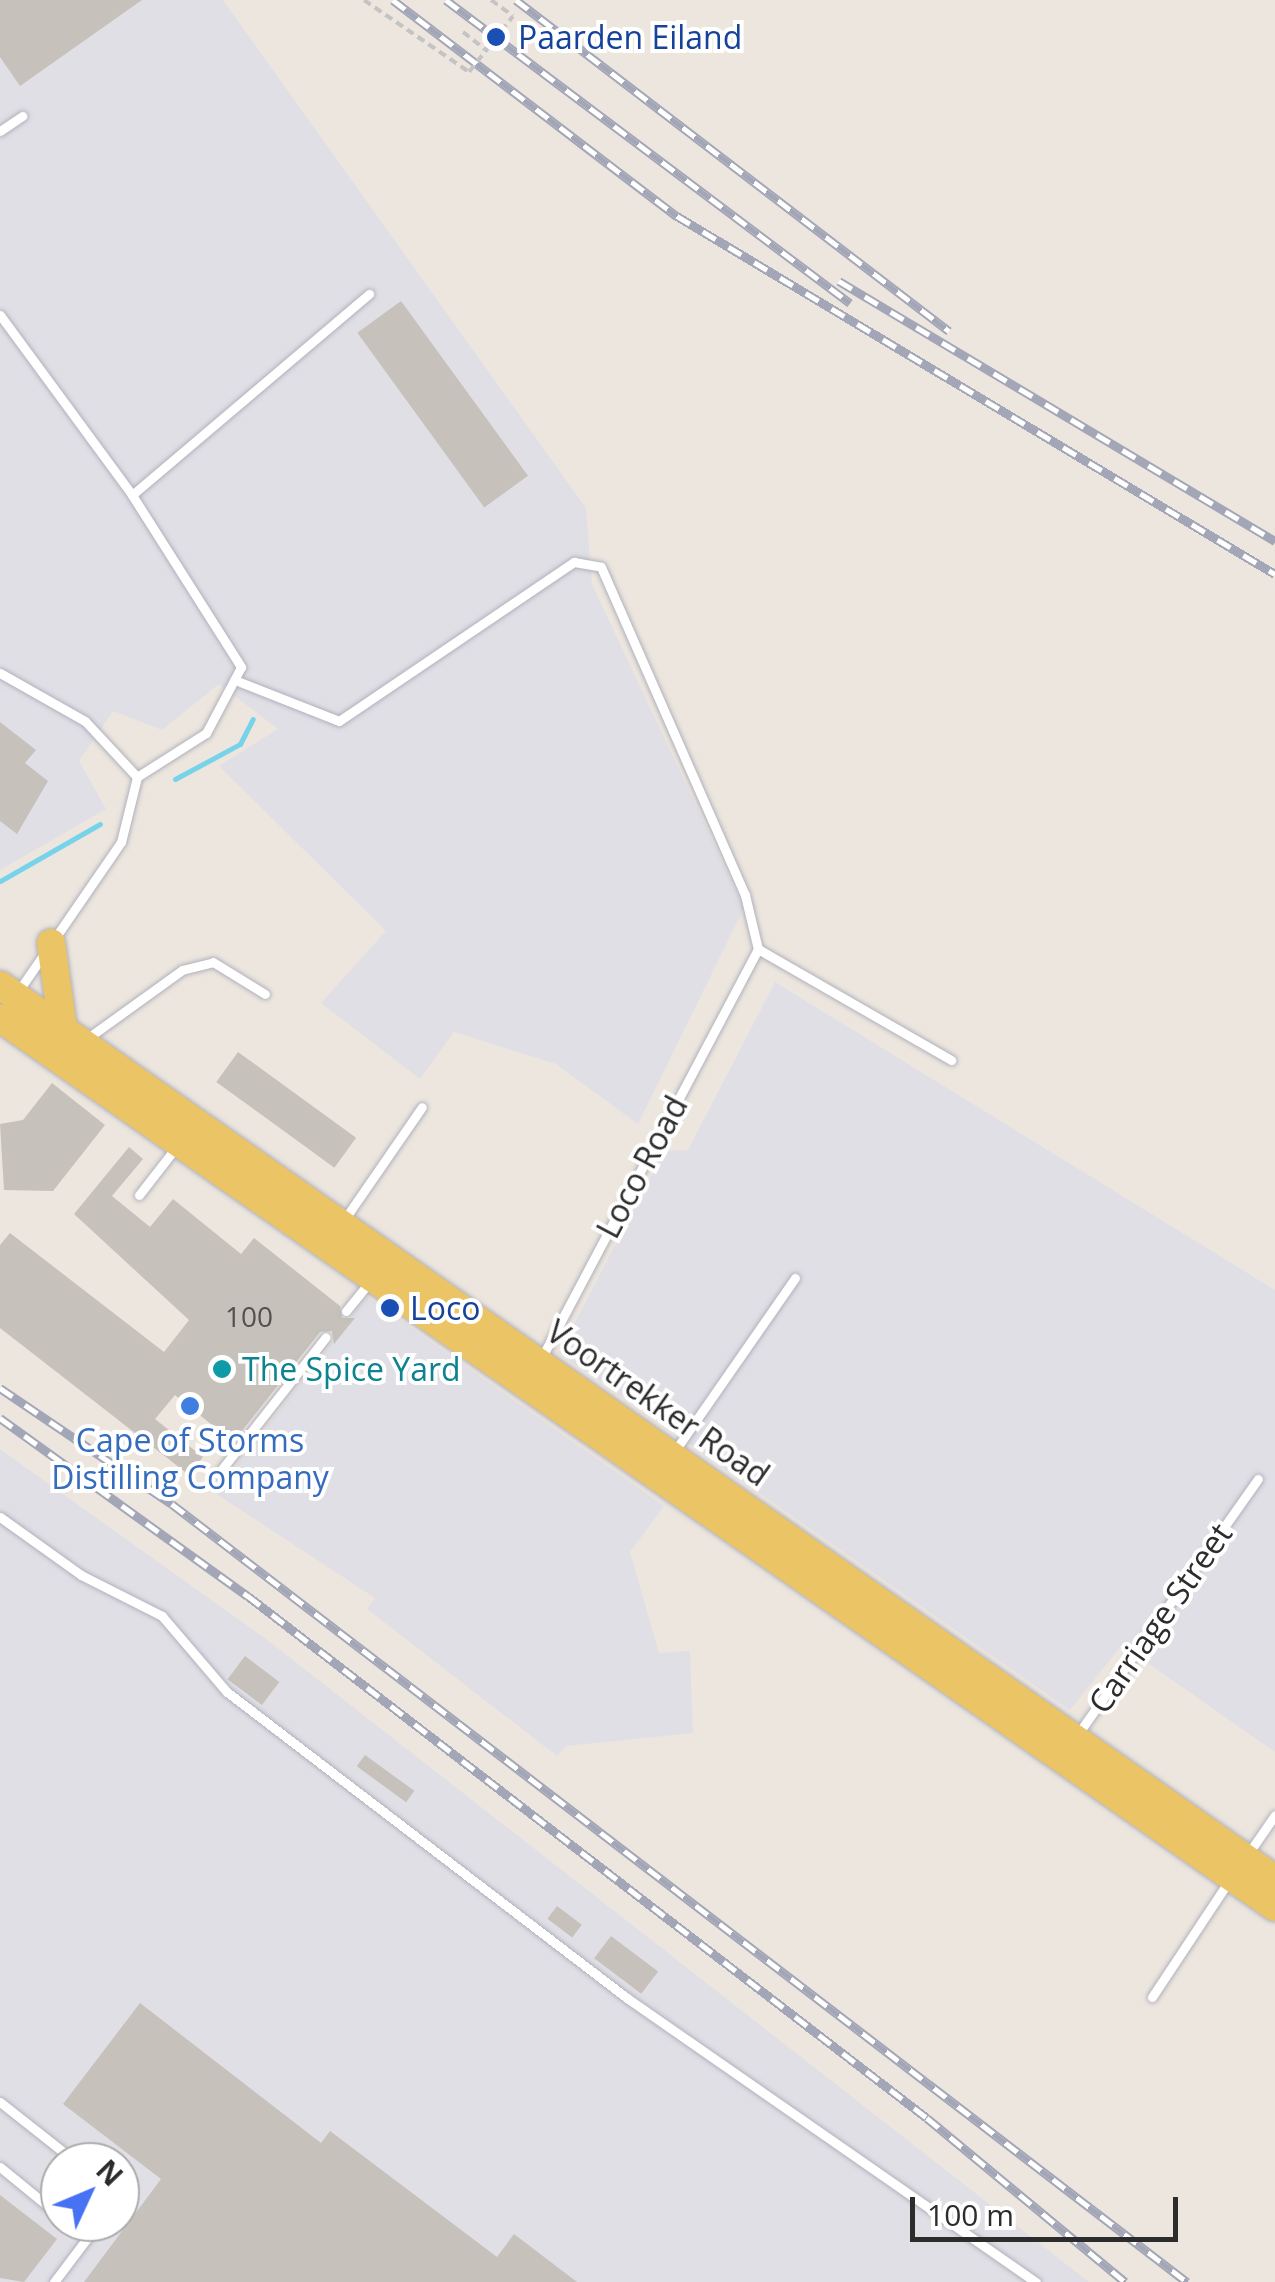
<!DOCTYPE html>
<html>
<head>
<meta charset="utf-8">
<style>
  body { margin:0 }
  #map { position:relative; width:1275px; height:2282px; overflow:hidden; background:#ede6df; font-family:"Open Sans",sans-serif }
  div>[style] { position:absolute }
  .industrial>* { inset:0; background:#e1dfe6 }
  .stream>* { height:5px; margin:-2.5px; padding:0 2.5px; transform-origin:2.5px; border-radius:2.5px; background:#77d3ea }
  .building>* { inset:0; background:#c6c1bb; transform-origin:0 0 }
  .path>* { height:4px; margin-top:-2px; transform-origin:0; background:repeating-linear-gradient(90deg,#c4c4c4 0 8px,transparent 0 13px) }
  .roads { filter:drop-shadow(0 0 2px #b0b2bc) drop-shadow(0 0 2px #b0b2bc) }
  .lane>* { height:9px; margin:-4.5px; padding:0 4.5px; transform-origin:4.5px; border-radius:4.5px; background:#fff }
  .primary>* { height:28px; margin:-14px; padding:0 14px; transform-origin:14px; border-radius:14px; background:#ebc466 }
  .rail>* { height:9px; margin-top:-4.5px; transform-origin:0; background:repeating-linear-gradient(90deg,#fff 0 15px,#a2a6b6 0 30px); box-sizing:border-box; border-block:2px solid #a2a6b6 }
  .path-bridge>* { height:4px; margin-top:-2px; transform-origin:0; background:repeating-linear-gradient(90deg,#c4c4c4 0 8px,transparent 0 13px) }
  .dots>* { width:28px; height:28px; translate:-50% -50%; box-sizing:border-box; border:5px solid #fff; border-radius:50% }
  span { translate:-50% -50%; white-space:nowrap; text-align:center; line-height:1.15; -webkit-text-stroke:8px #fff; paint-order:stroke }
  .number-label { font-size:28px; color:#525150 }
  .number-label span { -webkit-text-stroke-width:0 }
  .transit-label { font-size:32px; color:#164399 }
  .left { translate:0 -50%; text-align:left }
  .street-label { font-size:32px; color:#2c2c2c }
  .culture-label { font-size:32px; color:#0d838f }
  .shop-label { font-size:32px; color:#366cbe }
  .north { position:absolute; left:40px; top:2142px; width:100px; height:100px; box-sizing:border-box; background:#fff; border:2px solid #ababab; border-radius:50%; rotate:46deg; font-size:28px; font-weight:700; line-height:40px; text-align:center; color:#2c2c2c }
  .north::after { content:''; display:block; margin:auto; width:35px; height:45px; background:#4772f3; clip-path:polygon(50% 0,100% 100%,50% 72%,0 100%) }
  .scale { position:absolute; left:910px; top:2197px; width:268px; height:45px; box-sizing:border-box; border:5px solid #2c2c2c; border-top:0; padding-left:12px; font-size:30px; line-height:35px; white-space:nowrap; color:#2c2c2c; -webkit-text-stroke:8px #fff; paint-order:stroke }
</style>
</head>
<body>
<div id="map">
  <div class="industrial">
    <div style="clip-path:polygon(0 0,223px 0,586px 508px,592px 584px,744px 908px,638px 1124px,556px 1064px,454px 1032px,420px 1079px,321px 1003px,386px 931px,219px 766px,278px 729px,219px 684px,162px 730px,113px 711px,79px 761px,106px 809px,0 870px)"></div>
    <div style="clip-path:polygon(775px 982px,1275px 1290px,1275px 1752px,1122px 1645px,1070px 1710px,559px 1353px,664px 1151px,688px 1150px)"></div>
    <div style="clip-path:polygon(367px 1297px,664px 1506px,630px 1552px,659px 1653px,690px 1651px,693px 1733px,566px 1746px,557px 1756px,367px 1609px,375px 1598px,215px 1493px)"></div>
    <div style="clip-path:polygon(evenodd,0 1449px,266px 1639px,1089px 2282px,0 2282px,0 1449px,60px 2162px,120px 2162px,120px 2222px,60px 2222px,60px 2162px)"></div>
  </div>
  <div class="stream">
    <div style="left:175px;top:779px;width:74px;rotate:-28.3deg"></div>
    <div style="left:240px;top:744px;width:28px;rotate:-63deg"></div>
    <div style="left:0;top:881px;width:115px;rotate:-29.7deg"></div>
  </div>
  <div class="building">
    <div style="clip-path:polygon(0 0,142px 0,20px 86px,0 57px)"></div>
    <div style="left:401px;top:301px;width:216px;height:54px;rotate:54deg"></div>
    <div style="clip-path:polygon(0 722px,36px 750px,25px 763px,48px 781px,17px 834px,0 821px)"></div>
    <div style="left:238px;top:1052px;width:146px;height:37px;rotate:36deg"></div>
    <div style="clip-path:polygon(52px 1083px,105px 1125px,53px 1191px,4px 1190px,0 1124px,23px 1120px)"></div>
    <div style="clip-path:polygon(129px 1147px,143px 1159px,112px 1196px,150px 1227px,173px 1199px,241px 1254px,254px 1238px,340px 1306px,342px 1318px,355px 1318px,334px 1344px,332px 1331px,320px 1332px,233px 1442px,175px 1395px,155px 1419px,203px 1457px,189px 1475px,0 1328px,0 1245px,10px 1233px,164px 1352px,189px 1320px,74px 1214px)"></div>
    <div style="left:245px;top:1656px;width:43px;height:29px;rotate:37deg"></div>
    <div style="left:365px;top:1755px;width:61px;height:14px;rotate:36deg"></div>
    <div style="left:557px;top:1906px;width:31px;height:16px;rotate:37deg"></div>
    <div style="left:611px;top:1936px;width:59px;height:28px;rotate:37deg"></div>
    <div style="clip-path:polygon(140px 2003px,321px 2143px,330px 2131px,497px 2257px,514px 2234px,577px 2282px,84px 2282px,161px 2179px,63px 2104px)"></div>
    <div style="clip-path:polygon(0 2195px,57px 2239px,24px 2282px,0 2278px)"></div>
  </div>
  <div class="path">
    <div style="left:364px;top:0;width:127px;rotate:34.4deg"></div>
    <div style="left:491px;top:0;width:27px;rotate:36deg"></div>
    <div style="left:463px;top:32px;width:29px;rotate:38deg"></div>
  </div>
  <div class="roads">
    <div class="lane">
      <div style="left:0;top:131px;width:27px;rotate:-34deg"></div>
      <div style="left:0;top:315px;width:223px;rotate:53.7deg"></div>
      <div style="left:132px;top:495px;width:204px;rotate:57.6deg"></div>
      <div style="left:241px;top:667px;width:75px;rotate:117.9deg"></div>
      <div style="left:206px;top:733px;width:82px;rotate:147.5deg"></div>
      <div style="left:132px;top:495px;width:311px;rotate:-40.3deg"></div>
      <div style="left:0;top:673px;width:98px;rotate:29.5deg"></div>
      <div style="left:85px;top:721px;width:76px;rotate:47.1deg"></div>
      <div style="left:137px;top:777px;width:67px;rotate:103.8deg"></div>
      <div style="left:121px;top:842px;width:120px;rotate:124.5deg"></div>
      <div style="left:240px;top:682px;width:106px;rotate:21.5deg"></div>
      <div style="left:339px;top:721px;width:284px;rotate:-34.1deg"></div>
      <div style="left:574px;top:562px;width:27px;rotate:10deg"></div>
      <div style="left:601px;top:567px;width:358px;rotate:66.3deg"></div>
      <div style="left:745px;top:895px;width:56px;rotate:76.5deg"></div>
      <div style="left:758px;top:949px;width:223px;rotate:29.9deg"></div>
      <div style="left:19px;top:990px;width:44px;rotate:-55.2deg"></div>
      <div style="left:85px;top:1040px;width:120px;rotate:-35.8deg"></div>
      <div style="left:182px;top:970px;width:32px;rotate:-14deg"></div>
      <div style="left:213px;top:962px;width:61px;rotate:31.6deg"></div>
      <div style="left:139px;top:1195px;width:62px;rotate:-52.2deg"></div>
      <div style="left:344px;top:1220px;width:137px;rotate:-55.4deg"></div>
      <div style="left:346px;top:1311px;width:38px;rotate:-51deg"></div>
      <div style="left:542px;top:1357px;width:462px;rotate:-62.1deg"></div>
      <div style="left:674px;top:1452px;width:212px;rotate:-55.2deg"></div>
      <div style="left:218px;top:1474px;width:174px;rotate:-51.8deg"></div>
      <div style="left:0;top:1517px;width:100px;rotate:35.6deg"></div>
      <div style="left:81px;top:1575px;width:91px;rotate:26.8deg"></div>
      <div style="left:162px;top:1616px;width:100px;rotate:49.5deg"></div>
      <div style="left:227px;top:1692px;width:504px;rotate:37.42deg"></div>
      <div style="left:627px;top:1998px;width:498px;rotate:34.8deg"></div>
      <div style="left:1078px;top:1734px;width:312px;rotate:-54.8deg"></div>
      <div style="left:1248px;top:1854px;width:47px;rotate:-55.3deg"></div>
      <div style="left:1152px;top:1997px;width:141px;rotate:-56.5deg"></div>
      <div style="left:0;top:2102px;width:97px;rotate:38.3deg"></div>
      <div style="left:0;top:2167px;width:77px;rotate:39.2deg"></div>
      <div style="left:54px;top:2282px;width:56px;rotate:-52.9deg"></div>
      <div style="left:88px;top:2237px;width:25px;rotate:-143deg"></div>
    </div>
    <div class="primary">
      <div style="left:51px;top:943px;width:86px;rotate:82deg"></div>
      <div style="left:0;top:985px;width:1557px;rotate:35.04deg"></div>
      <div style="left:0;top:1018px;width:1554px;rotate:34.89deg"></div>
    </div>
  </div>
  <div class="rail">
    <div style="left:393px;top:0;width:357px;rotate:37.3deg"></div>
    <div style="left:677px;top:216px;width:697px;rotate:30.91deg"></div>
    <div style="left:446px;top:0;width:505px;rotate:36.87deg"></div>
    <div style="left:516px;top:0;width:545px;rotate:37.4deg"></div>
    <div style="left:839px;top:281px;width:508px;rotate:30.81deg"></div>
    <div style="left:0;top:1388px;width:207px;rotate:34deg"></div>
    <div style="left:172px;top:1504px;width:1279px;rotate:37.47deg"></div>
    <div style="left:0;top:1418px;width:305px;rotate:35.7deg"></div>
    <div style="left:248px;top:1596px;width:856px;rotate:37.55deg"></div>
    <div style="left:927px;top:2118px;width:257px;rotate:39.6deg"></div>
  </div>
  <div class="path-bridge">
    <div style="left:469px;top:72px;width:71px;rotate:-51.8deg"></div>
  </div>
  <div class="dots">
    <div style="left:496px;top:37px;background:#1a4fb4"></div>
    <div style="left:390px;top:1308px;background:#1a4fb4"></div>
    <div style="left:222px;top:1369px;background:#0f9aa8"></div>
    <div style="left:190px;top:1406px;background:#3f7fe0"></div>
  </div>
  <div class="number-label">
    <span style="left:249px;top:1316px">100</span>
  </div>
  <div class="transit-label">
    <span class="left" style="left:518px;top:37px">Paarden Eiland</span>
    <span class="left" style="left:410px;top:1308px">Loco</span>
  </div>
  <div class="street-label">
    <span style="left:642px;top:1167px;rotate:-62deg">Loco Road</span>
    <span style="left:658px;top:1403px;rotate:35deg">Voortrekker Road</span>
    <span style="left:1160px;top:1618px;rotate:-55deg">Carriage Street</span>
  </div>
  <div class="culture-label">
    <span class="left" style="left:242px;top:1369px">The Spice Yard</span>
  </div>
  <div class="shop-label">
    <span style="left:190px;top:1459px">Cape of Storms<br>Distilling Company</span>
  </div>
  <div class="north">N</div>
  <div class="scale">100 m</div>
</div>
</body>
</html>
